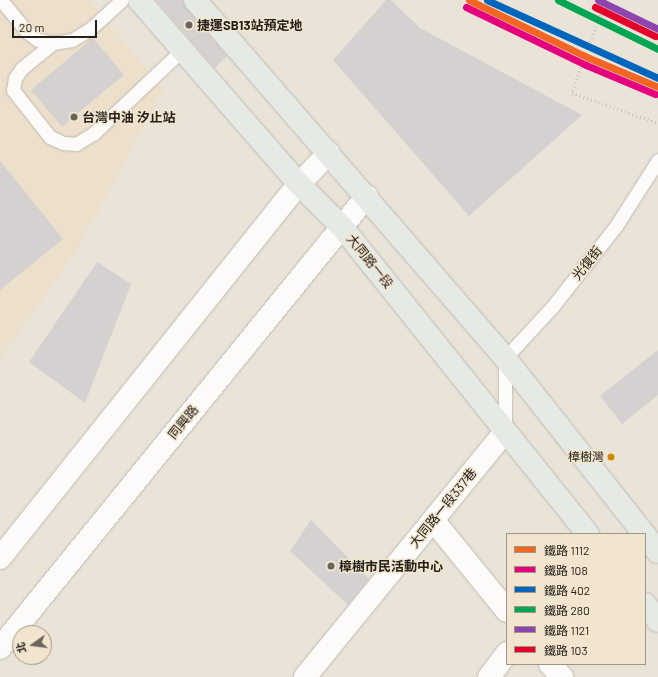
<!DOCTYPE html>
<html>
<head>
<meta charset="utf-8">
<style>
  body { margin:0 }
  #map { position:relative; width:658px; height:677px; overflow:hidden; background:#eae3d8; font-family:Barlow,"Noto Sans TC",sans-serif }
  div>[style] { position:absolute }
  .built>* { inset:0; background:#ecdfcb }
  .building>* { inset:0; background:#d4d1d0; transform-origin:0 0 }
  .path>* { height:2.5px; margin-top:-1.25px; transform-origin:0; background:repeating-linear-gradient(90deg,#c9c6c2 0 1px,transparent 0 4px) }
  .roads { filter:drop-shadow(0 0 1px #c0bbb2) drop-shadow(0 0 1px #c0bbb2) }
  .lane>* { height:13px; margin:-6.5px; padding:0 6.5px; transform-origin:6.5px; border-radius:6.5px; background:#fcfbf9 }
  .street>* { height:22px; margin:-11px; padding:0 11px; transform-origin:11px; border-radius:11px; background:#fcfbf9 }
  .secondary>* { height:22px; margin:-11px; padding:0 11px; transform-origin:11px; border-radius:11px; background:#fcfbf9 }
  .primary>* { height:22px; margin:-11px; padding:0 11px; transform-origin:11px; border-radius:11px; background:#e6eae5 }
  .rail-1>* { height:7px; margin:-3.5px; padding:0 3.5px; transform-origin:3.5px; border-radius:3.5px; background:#f26522 }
  .rail-2>* { height:7px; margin:-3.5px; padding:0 3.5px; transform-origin:3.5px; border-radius:3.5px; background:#e5007d }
  .rail-3>* { height:7px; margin:-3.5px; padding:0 3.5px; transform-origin:3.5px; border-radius:3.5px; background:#0065bd }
  .rail-4>* { height:7px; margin:-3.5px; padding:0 3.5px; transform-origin:3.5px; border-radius:3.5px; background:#00a651 }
  .rail-5>* { height:7px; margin:-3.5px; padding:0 3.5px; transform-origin:3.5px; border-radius:3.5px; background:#8e44ad }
  .rail-6>* { height:7px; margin:-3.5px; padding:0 3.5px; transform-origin:3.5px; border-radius:3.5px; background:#e4002b }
  .dots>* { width:11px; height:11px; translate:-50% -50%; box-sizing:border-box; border:2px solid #f2e5d0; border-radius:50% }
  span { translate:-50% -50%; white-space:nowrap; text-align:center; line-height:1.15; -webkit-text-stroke:3px #f2e5d0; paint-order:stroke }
  .bus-label { font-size:12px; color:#252018 }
  .right { translate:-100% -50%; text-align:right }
  .poi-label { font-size:13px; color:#252018; font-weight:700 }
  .left { translate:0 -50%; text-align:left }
  .street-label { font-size:13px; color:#252018 }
  .legend { position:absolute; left:506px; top:533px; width:140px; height:132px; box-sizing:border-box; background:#f2e5d0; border:1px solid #a09686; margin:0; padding:5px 7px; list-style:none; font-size:12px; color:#252018 }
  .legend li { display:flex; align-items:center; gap:8px; height:20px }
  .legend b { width:20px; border:1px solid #a09686 }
  .north { position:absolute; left:12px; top:625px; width:40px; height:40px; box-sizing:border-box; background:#f2e5d0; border:1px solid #a09686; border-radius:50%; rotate:256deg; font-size:11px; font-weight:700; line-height:16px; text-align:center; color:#252018 }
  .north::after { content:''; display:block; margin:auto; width:14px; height:18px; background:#6a645b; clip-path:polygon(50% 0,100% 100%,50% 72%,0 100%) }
  .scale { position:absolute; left:12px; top:20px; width:85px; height:18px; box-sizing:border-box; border:2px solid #252018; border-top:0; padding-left:5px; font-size:12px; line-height:14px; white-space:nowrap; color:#252018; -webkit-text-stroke:3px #f2e5d0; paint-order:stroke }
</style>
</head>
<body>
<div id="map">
  <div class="built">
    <div style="clip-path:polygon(0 0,90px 0,163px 90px,81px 243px,0 361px)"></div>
  </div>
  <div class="building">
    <div style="clip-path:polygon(156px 0,183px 0,186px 8px,227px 56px,215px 68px)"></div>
    <div style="clip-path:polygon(386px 0,391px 0,420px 28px,582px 115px,469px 216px,333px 60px)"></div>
    <div style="left:93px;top:38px;width:48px;height:81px;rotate:50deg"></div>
    <div style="clip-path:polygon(0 161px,63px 239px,0 290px)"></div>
    <div style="clip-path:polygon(97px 262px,131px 284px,85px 403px,29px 362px)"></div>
    <div style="clip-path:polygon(658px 350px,658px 395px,622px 424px,600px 396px)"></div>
    <div style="clip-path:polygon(311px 520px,369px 579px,348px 605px,290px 551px)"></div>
  </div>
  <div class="path">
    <div style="left:606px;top:0;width:99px;rotate:110.1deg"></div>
    <div style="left:572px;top:93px;width:91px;rotate:19.2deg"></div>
  </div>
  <div class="roads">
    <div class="lane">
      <div style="left:1px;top:0;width:41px;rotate:50.9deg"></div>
      <div style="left:27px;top:32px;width:14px;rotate:36deg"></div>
      <div style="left:38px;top:40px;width:15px;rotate:11deg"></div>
      <div style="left:53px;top:43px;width:19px;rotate:-9deg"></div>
      <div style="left:72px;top:40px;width:21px;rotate:-31deg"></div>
      <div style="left:90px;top:29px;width:43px;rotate:-42.2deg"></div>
      <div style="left:53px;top:43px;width:40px;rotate:141deg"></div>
      <div style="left:22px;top:68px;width:12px;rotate:125deg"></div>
      <div style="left:15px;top:78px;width:12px;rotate:99deg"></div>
      <div style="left:13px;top:90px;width:60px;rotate:51.8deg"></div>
      <div style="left:50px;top:137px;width:14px;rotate:25deg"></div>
      <div style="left:63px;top:143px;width:13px;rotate:4deg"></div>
      <div style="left:76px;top:144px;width:21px;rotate:-31deg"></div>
      <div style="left:94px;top:133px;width:121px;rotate:-43.3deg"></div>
      <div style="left:505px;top:429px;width:71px;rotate:-90deg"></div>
      <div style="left:505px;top:358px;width:71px;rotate:-47.3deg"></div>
      <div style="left:553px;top:306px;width:102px;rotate:-51.8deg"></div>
      <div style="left:616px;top:226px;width:78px;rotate:-57.5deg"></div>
    </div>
    <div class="street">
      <div style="left:433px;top:520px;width:117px;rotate:50.9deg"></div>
      <div style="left:550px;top:664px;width:18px;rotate:47deg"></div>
      <div style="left:305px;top:677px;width:316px;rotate:-50.8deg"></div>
      <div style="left:489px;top:677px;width:30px;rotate:-53deg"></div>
    </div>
    <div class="secondary">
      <div style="left:0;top:558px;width:479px;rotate:-51.4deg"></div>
      <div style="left:299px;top:184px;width:43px;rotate:-45.9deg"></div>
      <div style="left:0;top:648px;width:582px;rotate:-50.93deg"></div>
    </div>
    <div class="primary">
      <div style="left:139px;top:0;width:244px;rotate:49deg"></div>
      <div style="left:299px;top:184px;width:61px;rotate:45deg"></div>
      <div style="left:342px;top:227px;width:393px;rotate:51.3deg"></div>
      <div style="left:195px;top:0;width:474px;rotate:49.1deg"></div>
      <div style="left:505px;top:358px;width:224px;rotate:51.7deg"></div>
      <div style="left:645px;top:535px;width:21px;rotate:53deg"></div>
      <div style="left:645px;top:604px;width:21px;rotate:53deg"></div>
    </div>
  </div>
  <div class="rail-1">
    <div style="left:469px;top:0;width:133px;rotate:25.8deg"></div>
    <div style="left:589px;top:58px;width:75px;rotate:22.8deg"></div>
  </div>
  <div class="rail-2">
    <div style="left:466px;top:7px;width:133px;rotate:25.8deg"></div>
    <div style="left:586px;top:65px;width:75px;rotate:22.8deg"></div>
  </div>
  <div class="rail-3">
    <div style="left:487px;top:0;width:188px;rotate:24.5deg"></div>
  </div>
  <div class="rail-4">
    <div style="left:558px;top:0;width:111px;rotate:26.1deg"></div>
  </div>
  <div class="rail-5">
    <div style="left:598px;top:0;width:67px;rotate:25.8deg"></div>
  </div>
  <div class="rail-6">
    <div style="left:595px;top:7px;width:67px;rotate:25.8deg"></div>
  </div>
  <div class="dots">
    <div style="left:189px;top:25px;background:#6a645b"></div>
    <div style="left:74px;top:117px;background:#6a645b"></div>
    <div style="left:611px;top:457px;background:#cd8b05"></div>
    <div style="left:331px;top:566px;background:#6a645b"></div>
  </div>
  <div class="bus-label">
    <span class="right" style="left:604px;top:457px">樟樹灣</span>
  </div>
  <div class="poi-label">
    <span class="left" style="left:197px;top:25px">捷運SB13站預定地</span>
    <span class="left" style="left:82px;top:117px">台灣中油 汐止站</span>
    <span class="left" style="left:339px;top:566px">樟樹市民活動中心</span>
  </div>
  <div class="street-label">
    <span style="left:370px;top:261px;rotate:51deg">大同路一段</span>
    <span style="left:587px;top:263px;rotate:-51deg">光復街</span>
    <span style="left:183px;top:422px;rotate:-51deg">同興路</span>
    <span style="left:443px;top:508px;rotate:-51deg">大同路一段337巷</span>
  </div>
  <ul class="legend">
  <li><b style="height:5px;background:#f26522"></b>鐵路 1112</li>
  <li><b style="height:5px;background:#e5007d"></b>鐵路 108</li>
  <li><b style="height:5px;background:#0065bd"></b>鐵路 402</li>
  <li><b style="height:5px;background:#00a651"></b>鐵路 280</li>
  <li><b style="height:5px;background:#8e44ad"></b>鐵路 1121</li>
  <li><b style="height:5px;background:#e4002b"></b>鐵路 103</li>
  </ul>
  <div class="north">北</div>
  <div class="scale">20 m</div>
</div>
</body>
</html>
